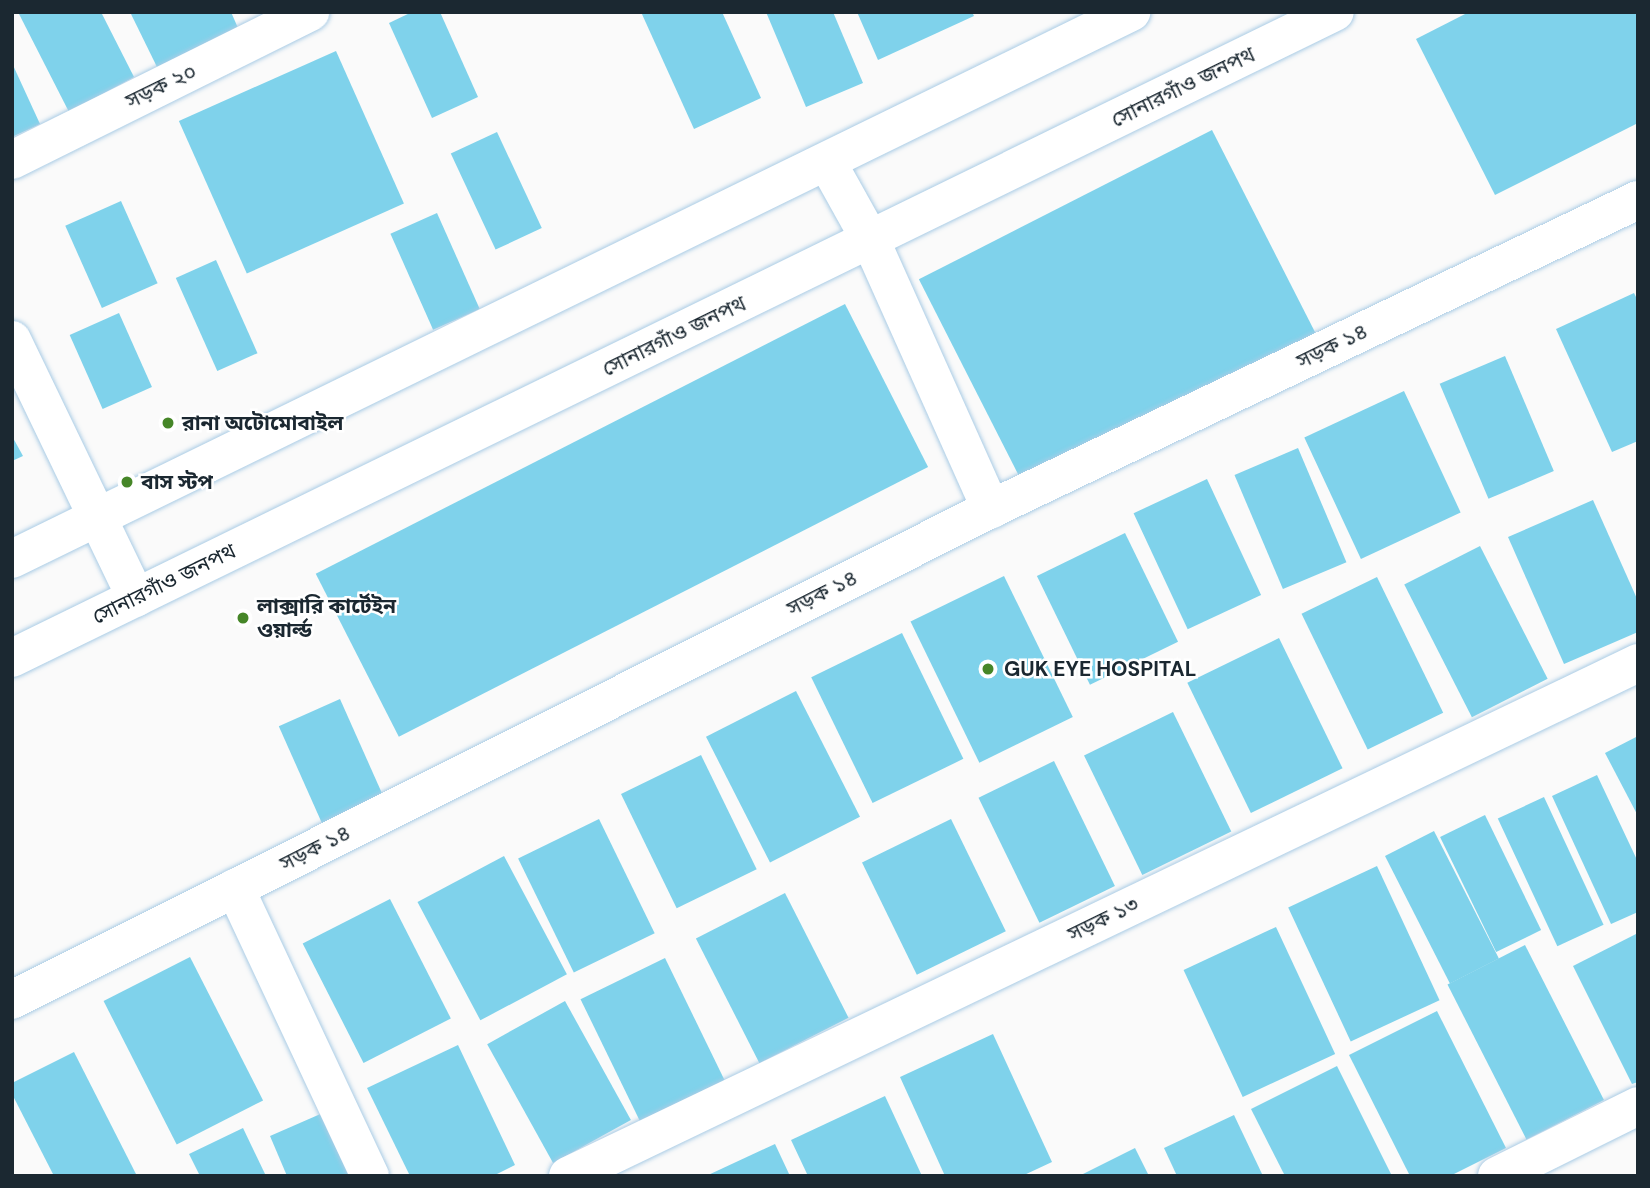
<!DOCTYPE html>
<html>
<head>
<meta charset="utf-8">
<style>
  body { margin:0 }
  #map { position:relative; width:1650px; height:1188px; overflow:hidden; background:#fafafa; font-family:"DM Sans","Noto Sans Bengali",sans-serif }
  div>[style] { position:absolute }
  .building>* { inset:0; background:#7fd2eb; transform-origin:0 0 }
  .roads { filter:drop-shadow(0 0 2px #aacce5) drop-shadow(0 0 2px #aacce5) }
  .street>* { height:38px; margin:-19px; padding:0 19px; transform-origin:19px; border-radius:19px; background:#fff }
  .secondary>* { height:38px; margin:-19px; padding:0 19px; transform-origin:19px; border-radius:19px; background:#fff }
  .dots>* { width:19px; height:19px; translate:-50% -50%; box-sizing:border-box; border:4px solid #fff; border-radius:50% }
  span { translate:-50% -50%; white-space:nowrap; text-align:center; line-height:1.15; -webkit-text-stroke:5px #fff; paint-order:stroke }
  .street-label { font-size:21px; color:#1b2831 }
  .poi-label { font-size:21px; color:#1b2831; font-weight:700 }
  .left { translate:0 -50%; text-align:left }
  .frame { position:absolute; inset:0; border:14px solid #1b2831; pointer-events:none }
</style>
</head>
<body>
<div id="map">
  <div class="building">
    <div style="clip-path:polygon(18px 12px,101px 12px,134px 77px,69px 112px)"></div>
    <div style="clip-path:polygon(130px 12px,231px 12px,238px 28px,157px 67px)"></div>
    <div style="clip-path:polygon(412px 12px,440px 12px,478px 97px,432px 118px,389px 23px)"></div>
    <div style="clip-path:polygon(641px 12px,722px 12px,761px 98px,694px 129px)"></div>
    <div style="clip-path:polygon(766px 12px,833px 12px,863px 83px,806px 107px)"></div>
    <div style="clip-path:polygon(857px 12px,972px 12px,974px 16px,878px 60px)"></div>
    <div style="clip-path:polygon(1469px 12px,1638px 12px,1638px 123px,1495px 195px,1416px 39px)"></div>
    <div style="left:336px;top:51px;width:167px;height:172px;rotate:66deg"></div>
    <div style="clip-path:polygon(12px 63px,40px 124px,12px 137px)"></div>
    <div style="left:1212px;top:130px;width:231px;height:329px;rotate:63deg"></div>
    <div style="left:497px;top:132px;width:106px;height:51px;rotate:65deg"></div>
    <div style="left:121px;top:201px;width:90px;height:61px;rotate:66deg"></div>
    <div style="left:437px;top:213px;width:105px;height:51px;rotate:66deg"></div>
    <div style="left:216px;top:260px;width:102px;height:44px;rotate:66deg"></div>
    <div style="clip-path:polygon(1634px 293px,1638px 301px,1638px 441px,1612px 452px,1556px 329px)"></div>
    <div style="left:845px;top:304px;width:183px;height:594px;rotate:63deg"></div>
    <div style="left:119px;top:313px;width:81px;height:54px;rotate:66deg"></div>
    <div style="left:1505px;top:356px;width:125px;height:71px;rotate:67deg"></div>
    <div style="left:1404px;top:391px;width:134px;height:110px;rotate:65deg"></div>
    <div style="clip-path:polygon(12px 436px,23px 456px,12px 461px)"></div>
    <div style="left:1298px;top:448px;width:124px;height:69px;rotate:67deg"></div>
    <div style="left:1207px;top:479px;width:128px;height:81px;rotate:65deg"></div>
    <div style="clip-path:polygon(1593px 500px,1638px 601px,1638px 632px,1564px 664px,1508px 537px)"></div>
    <div style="left:1125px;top:533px;width:121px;height:98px;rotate:64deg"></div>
    <div style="left:1480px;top:546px;width:149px;height:85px;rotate:63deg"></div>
    <div style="left:1004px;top:576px;width:157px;height:104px;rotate:64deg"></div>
    <div style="left:1377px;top:577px;width:151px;height:84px;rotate:64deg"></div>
    <div style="left:902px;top:633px;width:140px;height:101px;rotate:64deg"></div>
    <div style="left:1279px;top:638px;width:145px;height:102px;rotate:64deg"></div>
    <div style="left:796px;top:691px;width:141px;height:101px;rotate:63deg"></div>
    <div style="left:340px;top:699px;width:107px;height:67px;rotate:66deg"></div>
    <div style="left:1173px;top:712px;width:133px;height:99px;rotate:64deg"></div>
    <div style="clip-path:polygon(1638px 736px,1638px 816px,1605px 753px)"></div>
    <div style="left:701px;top:755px;width:127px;height:89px;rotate:64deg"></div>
    <div style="left:1054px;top:761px;width:139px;height:84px;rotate:64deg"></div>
    <div style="clip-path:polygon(1597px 775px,1638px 862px,1638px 912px,1611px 924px,1552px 796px)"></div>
    <div style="left:1544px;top:797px;width:141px;height:51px;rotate:65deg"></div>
    <div style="left:1485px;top:815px;width:128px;height:50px;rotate:64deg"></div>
    <div style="left:599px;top:819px;width:127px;height:90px;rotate:64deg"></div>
    <div style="left:951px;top:819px;width:125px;height:99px;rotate:64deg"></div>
    <div style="left:1434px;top:831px;width:143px;height:55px;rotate:63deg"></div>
    <div style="left:504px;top:856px;width:134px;height:98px;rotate:62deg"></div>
    <div style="left:1377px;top:866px;width:148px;height:98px;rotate:65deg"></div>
    <div style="left:785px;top:893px;width:140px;height:100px;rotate:63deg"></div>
    <div style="left:390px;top:899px;width:134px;height:98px;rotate:63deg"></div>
    <div style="left:1276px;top:927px;width:140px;height:102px;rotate:65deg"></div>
    <div style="clip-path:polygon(1638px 933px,1638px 1082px,1632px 1084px,1573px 966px)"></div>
    <div style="left:1525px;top:945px;width:174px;height:87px;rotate:63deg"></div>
    <div style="left:190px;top:957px;width:161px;height:97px;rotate:63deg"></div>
    <div style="left:665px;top:958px;width:139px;height:94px;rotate:64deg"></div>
    <div style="left:565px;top:1001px;width:136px;height:89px;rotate:61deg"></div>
    <div style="clip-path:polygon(1437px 1011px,1506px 1148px,1450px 1176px,1410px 1176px,1349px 1055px)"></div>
    <div style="clip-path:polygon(993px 1034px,1052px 1162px,1022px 1176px,945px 1176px,900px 1077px)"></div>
    <div style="clip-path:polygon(458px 1045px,515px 1165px,493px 1176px,410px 1176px,367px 1088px)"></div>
    <div style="clip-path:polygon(74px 1052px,137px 1176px,54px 1176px,12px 1094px,12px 1083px)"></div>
    <div style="clip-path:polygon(1337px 1066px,1392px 1176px,1285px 1176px,1251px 1109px)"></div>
    <div style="clip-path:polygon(885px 1096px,922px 1176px,808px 1176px,791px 1140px)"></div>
    <div style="clip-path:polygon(325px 1112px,353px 1176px,287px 1176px,270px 1136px)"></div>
    <div style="clip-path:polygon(1234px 1115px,1263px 1176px,1177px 1176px,1164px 1148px)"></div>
    <div style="clip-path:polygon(243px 1128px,266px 1176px,200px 1176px,189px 1154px)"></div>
    <div style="clip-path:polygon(775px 1144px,790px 1176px,706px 1176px)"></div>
    <div style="clip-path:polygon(1135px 1148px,1149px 1176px,1079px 1176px)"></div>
  </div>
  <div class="roads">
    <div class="street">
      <div style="left:12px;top:160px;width:333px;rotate:-26.4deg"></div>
      <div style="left:827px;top:162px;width:90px;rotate:60.9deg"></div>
      <div style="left:871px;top:241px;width:294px;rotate:65.9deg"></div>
      <div style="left:12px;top:340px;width:286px;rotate:64.3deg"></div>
      <div style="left:235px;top:888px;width:318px;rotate:64.9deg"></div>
      <div style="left:12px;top:1000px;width:1095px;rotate:-26.64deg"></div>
      <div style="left:991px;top:509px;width:717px;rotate:-25.53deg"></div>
      <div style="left:568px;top:1176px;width:1187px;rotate:-25.61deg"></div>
      <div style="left:1497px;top:1176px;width:157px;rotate:-26.4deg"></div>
    </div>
    <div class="secondary">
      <div style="left:12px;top:559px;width:1246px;rotate:-26.05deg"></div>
      <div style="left:12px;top:658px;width:1472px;rotate:-26.03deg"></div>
    </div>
  </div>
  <div class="dots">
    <div style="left:168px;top:423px;background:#468628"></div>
    <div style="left:127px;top:482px;background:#468628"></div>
    <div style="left:243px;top:618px;background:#468628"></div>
    <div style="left:988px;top:669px;background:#468628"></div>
  </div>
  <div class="street-label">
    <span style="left:161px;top:86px;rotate:-26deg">সড়ক ২০</span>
    <span style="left:1183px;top:87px;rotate:-26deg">সোনারগাঁও জনপথ</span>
    <span style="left:674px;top:336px;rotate:-26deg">সোনারগাঁও জনপথ</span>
    <span style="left:1332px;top:346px;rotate:-26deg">সড়ক ১৪</span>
    <span style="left:164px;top:584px;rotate:-26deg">সোনারগাঁও জনপথ</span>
    <span style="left:822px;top:593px;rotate:-27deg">সড়ক ১৪</span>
    <span style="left:315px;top:848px;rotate:-27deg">সড়ক ১৪</span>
    <span style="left:1103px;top:919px;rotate:-26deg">সড়ক ১৩</span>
  </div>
  <div class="poi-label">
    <span class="left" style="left:182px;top:423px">রানা অটোমোবাইল</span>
    <span class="left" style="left:141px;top:482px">বাস স্টপ</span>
    <span class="left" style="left:257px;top:618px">লাক্সারি কার্টেইন<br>ওয়ার্ল্ড</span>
    <span class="left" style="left:1004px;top:669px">GUK EYE HOSPITAL</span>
  </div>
  <div class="frame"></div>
</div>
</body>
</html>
